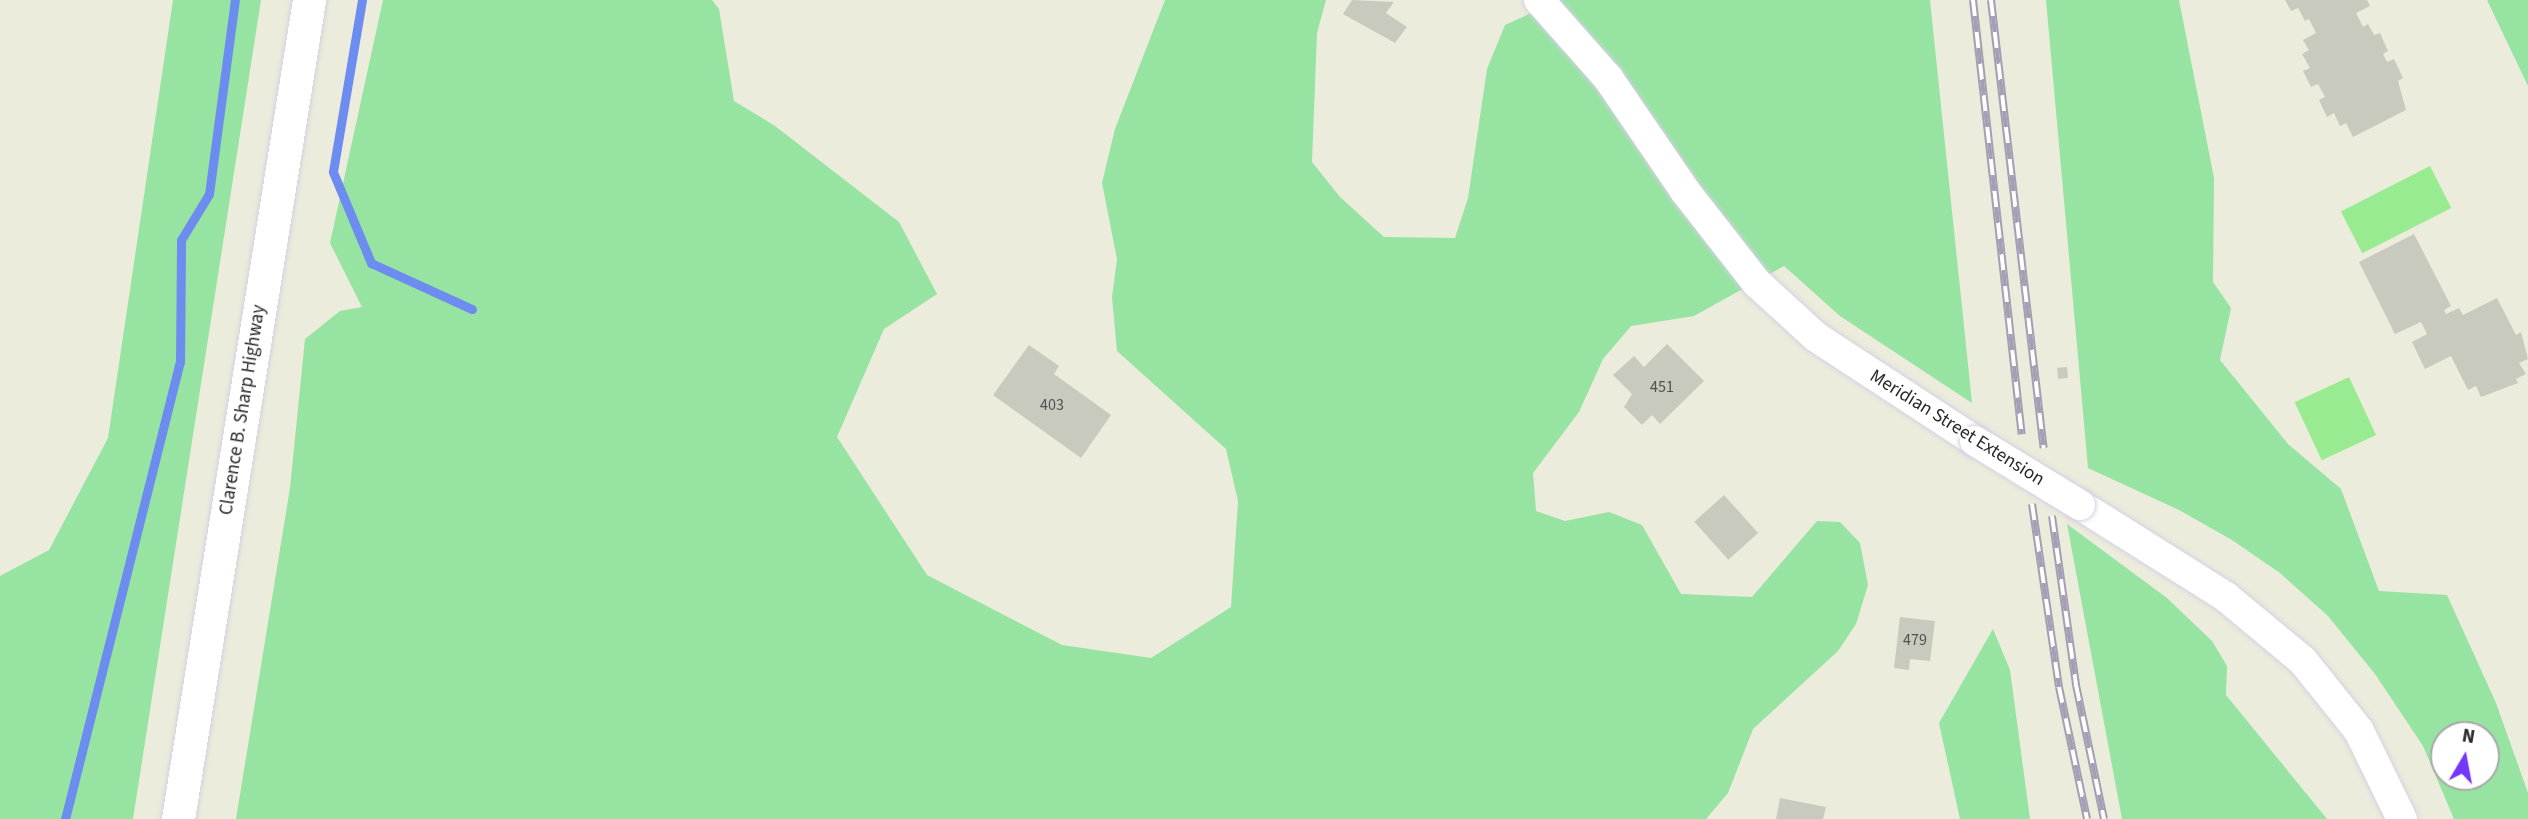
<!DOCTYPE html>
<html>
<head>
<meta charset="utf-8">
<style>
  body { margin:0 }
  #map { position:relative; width:2528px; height:819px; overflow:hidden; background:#ebecdb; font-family:"Source Sans 3",sans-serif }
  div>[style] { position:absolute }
  .green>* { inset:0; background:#96e3a2 }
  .pitch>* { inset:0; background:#99eb92; transform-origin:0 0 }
  .stream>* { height:9px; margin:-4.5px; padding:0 4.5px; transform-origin:4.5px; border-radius:4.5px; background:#6c8cf0 }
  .building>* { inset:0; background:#c9cabe; transform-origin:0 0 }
  .roads { filter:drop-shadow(0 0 2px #d6d0e3) drop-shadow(0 0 2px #d6d0e3) }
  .tertiary>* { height:30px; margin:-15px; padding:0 15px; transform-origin:15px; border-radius:15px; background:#fff }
  .secondary>* { height:33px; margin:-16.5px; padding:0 16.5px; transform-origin:16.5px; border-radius:16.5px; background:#fff }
  .rail>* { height:8px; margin-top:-4px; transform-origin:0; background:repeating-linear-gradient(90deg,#fff 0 16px,#a59eb4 0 32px); box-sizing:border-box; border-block:2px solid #a59eb4 }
  .bridges { filter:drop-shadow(0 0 2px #d6d0e3) drop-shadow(0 0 2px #d6d0e3) }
  .tertiary-bridge>* { height:30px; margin:-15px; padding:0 15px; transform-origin:15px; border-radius:15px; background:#fff }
  span { translate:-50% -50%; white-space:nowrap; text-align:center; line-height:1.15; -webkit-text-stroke:5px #fff; paint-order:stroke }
  .number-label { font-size:16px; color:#51514e }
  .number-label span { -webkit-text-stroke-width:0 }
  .street-label { font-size:19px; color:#292929 }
  .north { position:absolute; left:2430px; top:721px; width:70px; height:70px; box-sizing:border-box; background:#fff; border:2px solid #a9a9a9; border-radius:50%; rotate:10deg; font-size:19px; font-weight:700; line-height:28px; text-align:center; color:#292929 }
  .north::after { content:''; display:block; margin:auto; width:24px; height:32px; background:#7338fc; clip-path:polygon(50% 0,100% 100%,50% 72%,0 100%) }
</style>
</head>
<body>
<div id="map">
  <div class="green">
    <div style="clip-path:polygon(173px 0,261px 0,133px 819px,0 819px,0 576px,49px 550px,108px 438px)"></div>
    <div style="clip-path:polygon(383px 0,712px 0,719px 9px,734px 101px,775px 126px,899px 222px,937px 294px,884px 329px,837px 437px,927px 575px,1062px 645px,1151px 658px,1231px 607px,1238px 501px,1226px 449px,1117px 351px,1112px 297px,1117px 259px,1102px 183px,1115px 129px,1165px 0,1326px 0,1317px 33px,1312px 162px,1340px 197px,1384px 237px,1455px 238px,1468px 198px,1487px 69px,1505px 25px,1560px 0,1930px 0,1972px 403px,1840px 316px,1784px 266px,1694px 316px,1631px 326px,1603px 359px,1579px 412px,1533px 473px,1536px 511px,1565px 521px,1609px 512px,1642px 525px,1681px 594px,1752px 597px,1817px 521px,1840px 522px,1860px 543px,1868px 585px,1856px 624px,1838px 651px,1753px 729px,1728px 793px,1706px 819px,236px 819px,290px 488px,305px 339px,340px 311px,362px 307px,330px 243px)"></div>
    <div style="clip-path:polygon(evenodd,2046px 0,2179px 0,2214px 178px,2213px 282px,2231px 308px,2220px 360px,2288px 444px,2341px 489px,2379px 591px,2447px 595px,2496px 703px,2528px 793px,2528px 819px,2454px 819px,2423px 746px,2375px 674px,2328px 616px,2280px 573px,2232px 540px,2179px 510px,2088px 468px,2046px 0,2444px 735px,2486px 735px,2486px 777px,2444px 777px,2444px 735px)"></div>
    <div style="clip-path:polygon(2487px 0,2528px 0,2528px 86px)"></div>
    <div style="clip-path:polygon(2067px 524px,2167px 598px,2212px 641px,2227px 666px,2226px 695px,2327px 819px,2122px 819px)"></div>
    <div style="clip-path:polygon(1993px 629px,2010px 670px,2030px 819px,1960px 819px,1939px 723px)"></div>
  </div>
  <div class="pitch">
    <div style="left:2430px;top:166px;width:47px;height:100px;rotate:63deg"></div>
    <div style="left:2349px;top:377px;width:64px;height:60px;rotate:65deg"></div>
  </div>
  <div class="stream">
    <div style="left:362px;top:0;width:174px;rotate:99.6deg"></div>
    <div style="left:333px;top:172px;width:99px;rotate:67.3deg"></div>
    <div style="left:371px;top:263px;width:111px;rotate:24.5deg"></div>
    <div style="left:65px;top:819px;width:471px;rotate:-75.9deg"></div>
    <div style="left:180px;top:362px;width:122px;rotate:-89.5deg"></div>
    <div style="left:181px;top:240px;width:54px;rotate:-58.7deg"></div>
    <div style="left:209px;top:194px;width:196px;rotate:-82.4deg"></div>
  </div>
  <div class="building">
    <div style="clip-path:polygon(1352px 0,1394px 2px,1386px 13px,1407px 27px,1395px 43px,1343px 14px)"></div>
    <div style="clip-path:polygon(2285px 0,2367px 0,2370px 6px,2356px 13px,2363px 27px,2368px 24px,2374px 35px,2380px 33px,2388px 51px,2383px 54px,2387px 62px,2394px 59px,2403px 78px,2398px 81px,2406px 110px,2353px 137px,2346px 123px,2340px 126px,2334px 113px,2327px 117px,2319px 100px,2325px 97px,2318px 84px,2311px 87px,2303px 71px,2310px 68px,2302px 54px,2309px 50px,2303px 40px,2316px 33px,2309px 19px,2305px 21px,2298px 8px,2291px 11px)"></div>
    <div style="clip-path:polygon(2414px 234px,2451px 306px,2444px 310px,2446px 314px,2459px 308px,2463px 315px,2497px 298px,2516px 335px,2521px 332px,2528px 359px,2519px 363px,2526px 374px,2516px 379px,2518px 383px,2481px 397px,2476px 386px,2468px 390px,2451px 356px,2425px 369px,2412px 342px,2427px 334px,2421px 322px,2395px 334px,2359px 262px)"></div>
    <div style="clip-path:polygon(1667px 344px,1704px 381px,1660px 424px,1652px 415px,1642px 425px,1624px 407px,1632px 394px,1613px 375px,1634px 356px,1644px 367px)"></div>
    <div style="clip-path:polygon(1029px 345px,1059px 366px,1054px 374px,1111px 415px,1081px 458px,993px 395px)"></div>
    <div style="left:2067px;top:367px;width:11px;height:10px;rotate:85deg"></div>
    <div style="left:1724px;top:495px;width:51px;height:40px;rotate:48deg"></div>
    <div style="clip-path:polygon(1900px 617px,1935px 621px,1930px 661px,1910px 659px,1909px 670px,1894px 668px)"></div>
    <div style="clip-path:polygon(1780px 798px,1826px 807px,1823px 819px,1776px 819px)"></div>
  </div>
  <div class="roads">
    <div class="tertiary">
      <div style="left:1539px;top:0;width:104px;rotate:48.5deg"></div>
      <div style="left:1608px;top:78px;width:137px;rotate:55.7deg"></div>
      <div style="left:1685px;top:191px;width:117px;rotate:52deg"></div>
      <div style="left:1757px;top:283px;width:80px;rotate:42.5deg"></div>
      <div style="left:1816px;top:337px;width:190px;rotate:33.2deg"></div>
      <div style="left:2080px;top:505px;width:173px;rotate:32.2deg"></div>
      <div style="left:2226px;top:597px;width:100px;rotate:39.7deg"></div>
      <div style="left:2303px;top:661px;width:90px;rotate:51.3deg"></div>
      <div style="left:2359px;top:731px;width:98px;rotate:64deg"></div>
    </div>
    <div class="secondary">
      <div style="left:178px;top:819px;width:829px;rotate:-80.91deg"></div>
    </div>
  </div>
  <div class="rail">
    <div style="left:1973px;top:0;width:437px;rotate:83.6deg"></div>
    <div style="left:1991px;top:0;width:451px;rotate:83.3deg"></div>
    <div style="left:2032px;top:504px;width:185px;rotate:81.6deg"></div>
    <div style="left:2059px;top:687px;width:135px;rotate:78deg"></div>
    <div style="left:2052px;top:516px;width:171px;rotate:81.9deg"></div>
    <div style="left:2076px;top:685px;width:137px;rotate:78.2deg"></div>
  </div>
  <div class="bridges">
    <div class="tertiary-bridge">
      <div style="left:1975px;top:441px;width:123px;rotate:31.4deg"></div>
    </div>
  </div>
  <div class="number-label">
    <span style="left:1662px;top:387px">451</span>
    <span style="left:1052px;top:405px">403</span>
    <span style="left:1915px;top:640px">479</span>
  </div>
  <div class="street-label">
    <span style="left:243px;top:410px;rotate:-81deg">Clarence B. Sharp Highway</span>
    <span style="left:1957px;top:428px;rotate:32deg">Meridian Street Extension</span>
  </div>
  <div class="north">N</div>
</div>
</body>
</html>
